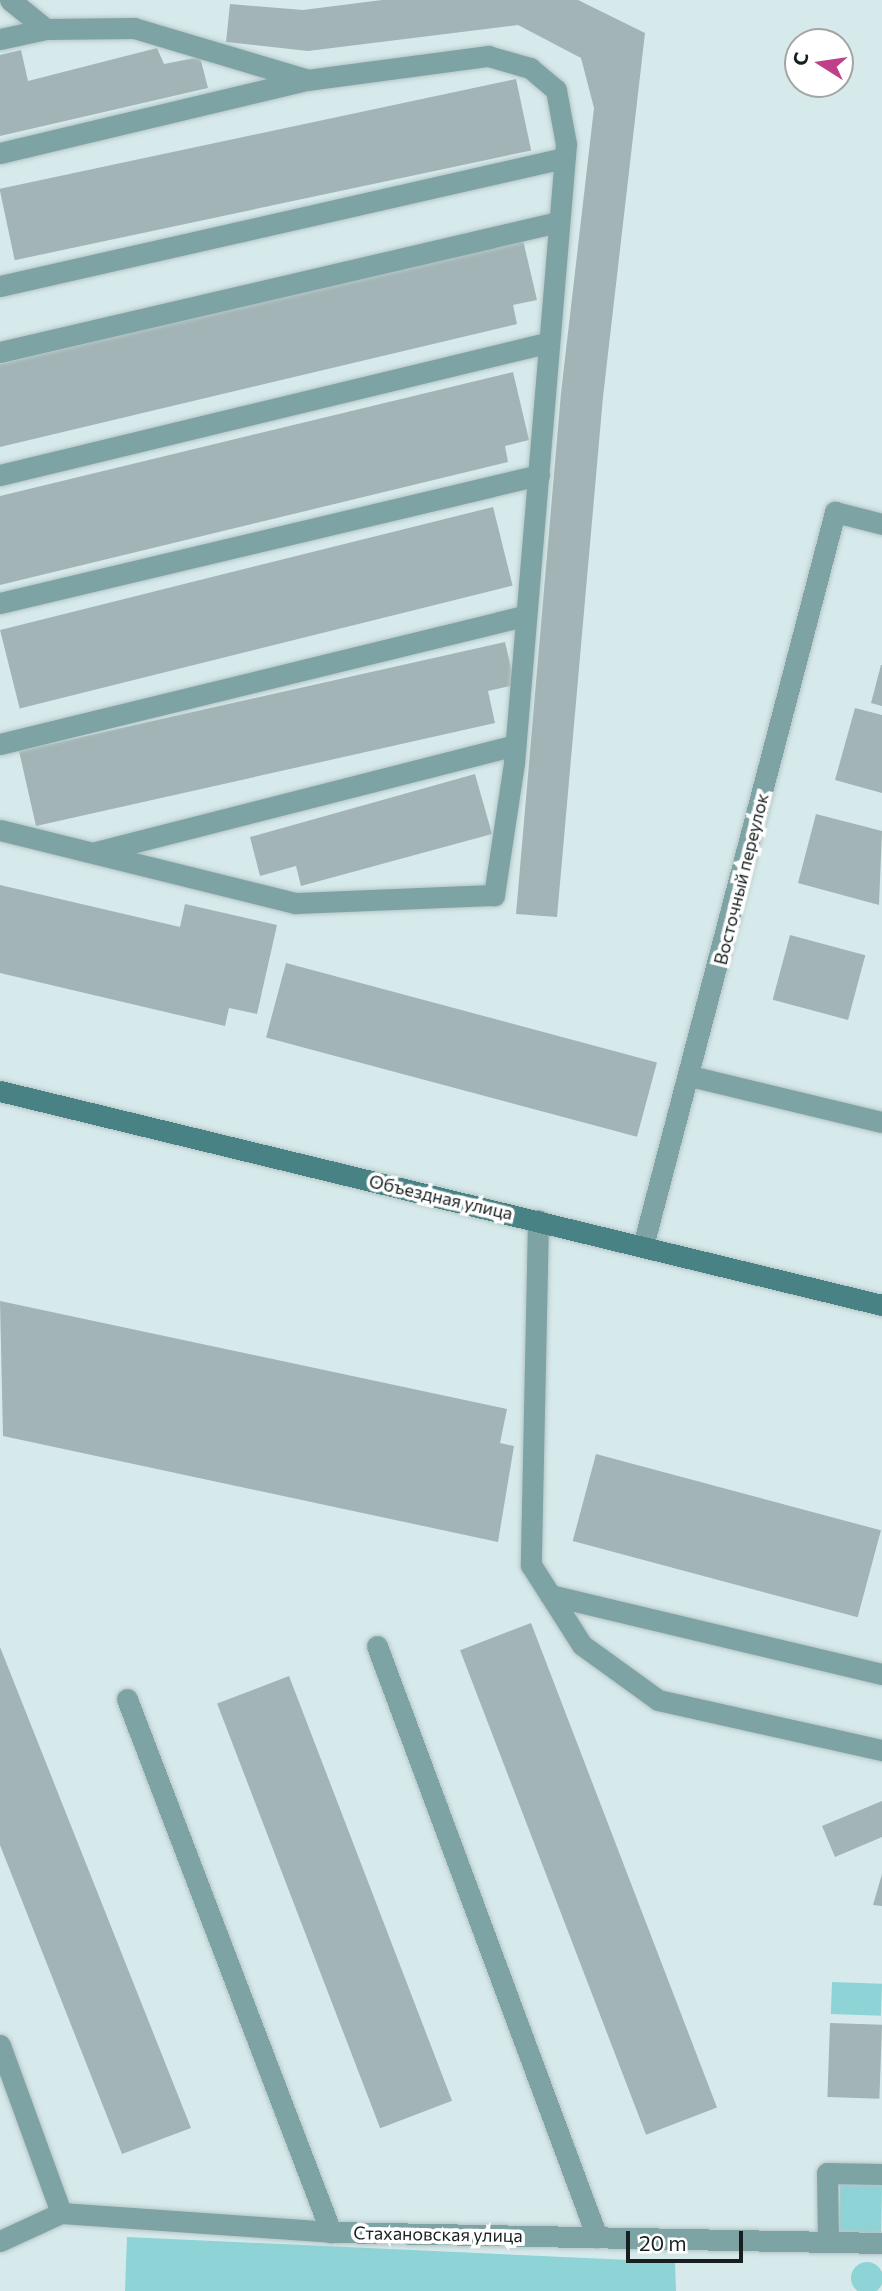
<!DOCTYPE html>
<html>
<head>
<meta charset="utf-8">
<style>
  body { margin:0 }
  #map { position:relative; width:882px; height:2291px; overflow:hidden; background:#d7eaeb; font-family:Commissioner,sans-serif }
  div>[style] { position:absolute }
  .green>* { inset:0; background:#8ed3d6; transform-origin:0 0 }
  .round { border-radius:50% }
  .building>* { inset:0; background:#a2b4b5; transform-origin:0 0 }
  .roads { filter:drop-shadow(0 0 2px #b5c5c6) drop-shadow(0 0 2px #b5c5c6) }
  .lane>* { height:21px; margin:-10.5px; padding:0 10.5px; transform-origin:10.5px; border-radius:10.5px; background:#7ea3a4 }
  .street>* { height:21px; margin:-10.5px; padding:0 10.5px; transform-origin:10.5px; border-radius:10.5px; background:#7ea3a4 }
  .secondary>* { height:21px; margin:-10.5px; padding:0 10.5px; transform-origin:10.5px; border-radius:10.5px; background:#488285 }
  span { translate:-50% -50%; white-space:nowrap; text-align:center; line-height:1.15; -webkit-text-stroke:7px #fff; paint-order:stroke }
  .street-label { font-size:18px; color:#181f1f }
  .north { position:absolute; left:784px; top:28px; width:70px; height:70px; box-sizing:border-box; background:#fff; border:2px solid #a3a5a5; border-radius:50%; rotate:282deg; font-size:19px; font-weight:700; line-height:28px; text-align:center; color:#181f1f }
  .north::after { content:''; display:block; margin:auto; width:24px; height:32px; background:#c03f89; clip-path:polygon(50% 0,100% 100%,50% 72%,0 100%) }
  .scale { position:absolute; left:626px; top:2231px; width:117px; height:32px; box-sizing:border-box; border:4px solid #181f1f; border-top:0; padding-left:9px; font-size:21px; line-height:24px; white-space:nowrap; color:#181f1f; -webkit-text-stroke:5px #fff; paint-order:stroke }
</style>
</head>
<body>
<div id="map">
  <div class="green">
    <div style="left:832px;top:1982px;width:50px;height:32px;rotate:2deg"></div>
    <div style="left:840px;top:2184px;width:42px;height:49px;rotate:1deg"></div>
    <div style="clip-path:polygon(127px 2237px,675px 2262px,676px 2291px,125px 2291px)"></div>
    <div class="round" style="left:851px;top:2262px;width:32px;height:32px"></div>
  </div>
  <div class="building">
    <div style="clip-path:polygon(382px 0,578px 0,645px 33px,603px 397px,557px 917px,516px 914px,561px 393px,594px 108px,581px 58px,518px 25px,308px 51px,226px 42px,230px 4px,303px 10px)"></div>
    <div style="clip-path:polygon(157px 48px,164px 64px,200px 57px,208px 88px,0 136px,0 55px,21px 50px,28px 81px)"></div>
    <div style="left:516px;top:79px;width:73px;height:528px;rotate:78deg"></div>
    <div style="clip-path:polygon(523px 240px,537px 300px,513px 305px,517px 324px,0 447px,0 364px)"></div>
    <div style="clip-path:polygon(513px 372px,529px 440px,505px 446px,508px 462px,0 585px,0 496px)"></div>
    <div style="left:493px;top:507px;width:81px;height:508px;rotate:76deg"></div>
    <div style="clip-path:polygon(505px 642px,515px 685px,488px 691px,495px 723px,36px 826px,19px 751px)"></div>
    <div style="clip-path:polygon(881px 665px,882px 665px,882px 706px,871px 703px)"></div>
    <div style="clip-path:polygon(855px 708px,882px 715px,882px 793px,835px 780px)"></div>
    <div style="clip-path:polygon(475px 774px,492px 834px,301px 886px,296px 866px,260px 876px,250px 837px)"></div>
    <div style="clip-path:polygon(816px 814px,882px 831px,879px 905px,798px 883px)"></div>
    <div style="clip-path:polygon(0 885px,180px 927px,185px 904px,277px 925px,257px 1014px,229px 1008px,225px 1026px,0 973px)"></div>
    <div style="left:790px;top:935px;width:78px;height:67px;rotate:15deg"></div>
    <div style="left:286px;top:963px;width:384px;height:77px;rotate:15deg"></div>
    <div style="clip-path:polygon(0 1301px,507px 1409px,500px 1443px,514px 1446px,498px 1542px,3px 1436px)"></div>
    <div style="left:596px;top:1454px;width:295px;height:90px;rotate:15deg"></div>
    <div style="left:531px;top:1623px;width:519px;height:76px;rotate:69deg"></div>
    <div style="clip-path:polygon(0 1647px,191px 2128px,122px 2154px,0 1845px)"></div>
    <div style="left:289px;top:1676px;width:455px;height:77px;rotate:69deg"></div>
    <div style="clip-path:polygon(882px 1801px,882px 1837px,835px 1857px,822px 1826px)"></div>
    <div style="clip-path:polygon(882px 1874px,882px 1906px,873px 1905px)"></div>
    <div style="left:830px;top:2023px;width:52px;height:74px;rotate:2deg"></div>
  </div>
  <div class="roads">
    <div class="lane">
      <div style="left:10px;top:0;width:46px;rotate:38.9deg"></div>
      <div style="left:0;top:39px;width:47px;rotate:-12.3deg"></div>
      <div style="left:46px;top:29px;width:88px;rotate:-0.7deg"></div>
      <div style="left:134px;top:28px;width:178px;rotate:16.6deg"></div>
      <div style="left:0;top:153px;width:316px;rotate:-13.4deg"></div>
      <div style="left:307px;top:80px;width:183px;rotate:-7.6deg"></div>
      <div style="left:488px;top:56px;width:44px;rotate:15.9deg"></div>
      <div style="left:530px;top:68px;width:34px;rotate:40deg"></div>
      <div style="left:556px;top:90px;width:55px;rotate:79.5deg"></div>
      <div style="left:566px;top:144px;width:621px;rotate:94.8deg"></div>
      <div style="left:514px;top:763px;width:134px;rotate:98.6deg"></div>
      <div style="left:494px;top:895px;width:199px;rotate:177.7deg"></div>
      <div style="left:295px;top:903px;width:304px;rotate:-166.1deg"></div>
      <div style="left:0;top:286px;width:578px;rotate:-12.79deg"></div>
      <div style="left:0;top:352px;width:573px;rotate:-13.11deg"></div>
      <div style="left:0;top:475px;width:562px;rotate:-13.59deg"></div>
      <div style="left:0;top:603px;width:554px;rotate:-13.36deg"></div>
      <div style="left:0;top:744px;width:539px;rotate:-13.73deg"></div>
      <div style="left:96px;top:852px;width:432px;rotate:-14.3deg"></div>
      <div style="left:690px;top:1076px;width:197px;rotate:13.5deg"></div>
      <div style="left:538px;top:1220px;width:345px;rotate:91.2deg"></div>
      <div style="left:531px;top:1565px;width:95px;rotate:57.5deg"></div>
      <div style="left:582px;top:1645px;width:94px;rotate:35.9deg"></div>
      <div style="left:658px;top:1700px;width:230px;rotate:12.6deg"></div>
      <div style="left:550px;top:1595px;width:341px;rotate:13.4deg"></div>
      <div style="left:377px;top:1646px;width:631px;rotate:69.58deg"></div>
      <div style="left:127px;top:1699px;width:571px;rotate:69.06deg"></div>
      <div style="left:0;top:2045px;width:179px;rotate:70deg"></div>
      <div style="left:828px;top:2242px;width:69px;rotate:-90.8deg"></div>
      <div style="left:827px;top:2173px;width:55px;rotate:1deg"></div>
    </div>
    <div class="street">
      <div style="left:643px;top:1246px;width:759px;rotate:-75.34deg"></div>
      <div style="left:835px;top:512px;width:49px;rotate:14.3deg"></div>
      <div style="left:0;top:2241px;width:67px;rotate:-24.7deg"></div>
      <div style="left:61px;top:2213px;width:271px;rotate:4deg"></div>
      <div style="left:331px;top:2232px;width:551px;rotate:1.14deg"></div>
    </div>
    <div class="secondary">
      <div style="left:0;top:1091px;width:908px;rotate:13.64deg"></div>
    </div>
  </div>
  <div class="street-label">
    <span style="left:741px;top:879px;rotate:-76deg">Восточный переулок</span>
    <span style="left:441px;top:1197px;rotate:13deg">Объездная улица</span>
    <span style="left:438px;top:2234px;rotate:1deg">Стахановская улица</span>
  </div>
  <div class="north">С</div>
  <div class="scale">20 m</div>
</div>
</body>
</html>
